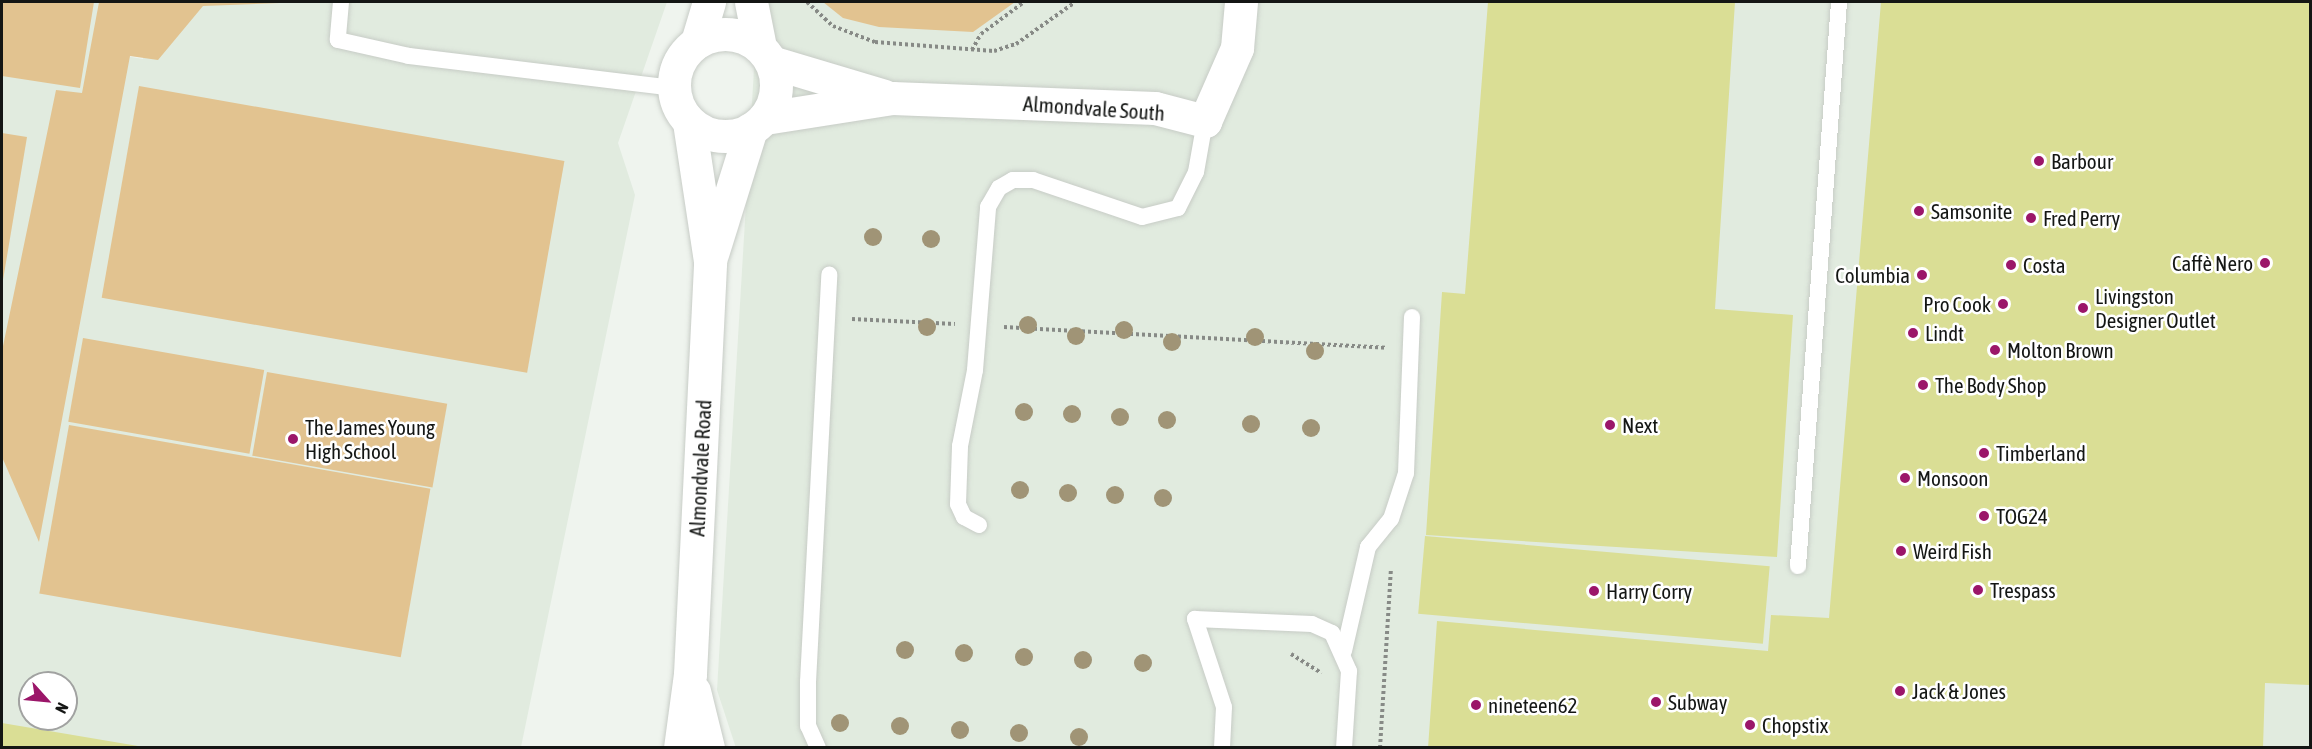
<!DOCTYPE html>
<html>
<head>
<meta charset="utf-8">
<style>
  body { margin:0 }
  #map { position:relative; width:2312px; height:749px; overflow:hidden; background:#eff4ee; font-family:"Asap Condensed",sans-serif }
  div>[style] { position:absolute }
  .built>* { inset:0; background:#e1ebdf }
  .green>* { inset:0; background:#e2c390; transform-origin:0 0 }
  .building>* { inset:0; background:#dade95; transform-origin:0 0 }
  .path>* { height:4px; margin-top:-2px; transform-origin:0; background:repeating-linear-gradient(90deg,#878a86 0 3px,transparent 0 6px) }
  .roads { filter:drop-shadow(0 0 2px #c7ccc6) drop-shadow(0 0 2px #c7ccc6) }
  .service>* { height:16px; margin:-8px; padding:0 8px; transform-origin:8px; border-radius:8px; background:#fff }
  .minor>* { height:33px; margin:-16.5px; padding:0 16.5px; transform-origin:16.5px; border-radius:16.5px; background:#fff }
  .tertiary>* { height:33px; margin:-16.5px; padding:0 16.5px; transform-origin:16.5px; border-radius:16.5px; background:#fff }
  .tertiary>.ring { margin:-16.5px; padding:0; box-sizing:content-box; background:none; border:33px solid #fff; border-radius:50% }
  .trees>* { width:18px; height:18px; margin:-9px; border-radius:50%; background:#a09476 }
  .dots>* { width:16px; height:16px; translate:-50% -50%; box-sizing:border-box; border:3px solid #fff; border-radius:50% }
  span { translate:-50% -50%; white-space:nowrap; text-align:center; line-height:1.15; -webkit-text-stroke:5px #fff; paint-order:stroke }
  .street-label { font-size:21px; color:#141614 }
  .poi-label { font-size:21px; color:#141614 }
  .left { translate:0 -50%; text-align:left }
  .right { translate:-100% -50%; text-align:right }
  .frame { position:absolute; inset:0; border:3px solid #141614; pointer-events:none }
  .north { position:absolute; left:18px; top:671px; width:60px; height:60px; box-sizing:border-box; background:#fff; border:2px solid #a1a2a1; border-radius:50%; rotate:117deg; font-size:16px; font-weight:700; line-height:24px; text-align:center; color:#141614 }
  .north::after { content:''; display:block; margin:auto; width:21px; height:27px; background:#9b1669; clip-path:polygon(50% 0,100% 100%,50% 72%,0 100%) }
</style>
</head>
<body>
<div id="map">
  <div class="built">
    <div style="clip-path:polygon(evenodd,2px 2px,99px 2px,91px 50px,143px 59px,153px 2px,667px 2px,618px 143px,635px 195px,521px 747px,2px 747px,2px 2px,30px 683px,66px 683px,66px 719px,30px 719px,30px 683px)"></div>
    <div style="clip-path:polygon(758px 2px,2310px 2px,2310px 747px,736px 748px,717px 690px)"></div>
  </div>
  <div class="green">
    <div style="clip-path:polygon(2px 2px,94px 2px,80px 88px,2px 76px)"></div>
    <div style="clip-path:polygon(99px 2px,305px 2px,203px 6px,158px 60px,130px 56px,39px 542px,2px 457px,2px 351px,56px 90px,82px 93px)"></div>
    <div style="clip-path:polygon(823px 2px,1015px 2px,973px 32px,879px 27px,843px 18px)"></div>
    <div style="left:139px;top:86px;width:432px;height:215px;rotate:10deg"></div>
    <div style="clip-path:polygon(2px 133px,27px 137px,2px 286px)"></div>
    <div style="left:83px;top:338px;width:184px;height:85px;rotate:10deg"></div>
    <div style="left:267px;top:372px;width:183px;height:85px;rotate:10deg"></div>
    <div style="left:69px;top:425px;width:367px;height:171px;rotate:10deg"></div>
  </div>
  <div class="building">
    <div style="clip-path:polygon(1488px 2px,1735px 2px,1715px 309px,1793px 315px,1777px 557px,1426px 535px,1442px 292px,1465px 294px)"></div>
    <div style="clip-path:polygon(1881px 2px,2310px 2px,2310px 685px,2265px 683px,2263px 748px,1428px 748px,1437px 621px,1768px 651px,1771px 615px,1829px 618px)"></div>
    <div style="left:1425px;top:536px;width:346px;height:78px;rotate:5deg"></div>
    <div style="clip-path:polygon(2px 723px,138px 746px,137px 748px,2px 748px)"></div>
  </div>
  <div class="path">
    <div style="left:807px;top:2px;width:35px;rotate:43deg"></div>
    <div style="left:833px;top:26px;width:45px;rotate:20.9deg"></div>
    <div style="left:875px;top:42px;width:119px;rotate:4.3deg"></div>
    <div style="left:994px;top:51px;width:23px;rotate:-18deg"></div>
    <div style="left:1016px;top:44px;width:72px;rotate:-35.4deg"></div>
    <div style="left:972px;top:50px;width:18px;rotate:-61deg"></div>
    <div style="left:981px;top:34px;width:54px;rotate:-36.7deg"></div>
    <div style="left:852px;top:319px;width:103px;rotate:2.8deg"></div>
    <div style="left:1004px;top:327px;width:383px;rotate:3.1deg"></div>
    <div style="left:1291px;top:654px;width:36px;rotate:32deg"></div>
    <div style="left:1380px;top:748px;width:179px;rotate:-86.5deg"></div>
  </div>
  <div class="roads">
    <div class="service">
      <div style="left:341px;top:2px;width:38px;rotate:95deg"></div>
      <div style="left:338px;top:40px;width:73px;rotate:12.7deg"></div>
      <div style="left:409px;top:56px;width:266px;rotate:6.9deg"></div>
      <div style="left:979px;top:525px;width:17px;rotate:-152deg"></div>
      <div style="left:964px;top:517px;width:14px;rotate:-115deg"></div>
      <div style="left:958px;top:504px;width:58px;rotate:-88deg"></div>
      <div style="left:960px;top:446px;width:77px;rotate:-78.8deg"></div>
      <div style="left:975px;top:370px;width:164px;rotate:-85.4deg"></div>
      <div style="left:988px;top:207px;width:22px;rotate:-60deg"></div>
      <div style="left:999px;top:188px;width:16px;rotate:-30deg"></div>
      <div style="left:1013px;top:180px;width:20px"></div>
      <div style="left:1033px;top:180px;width:115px;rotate:18.7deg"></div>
      <div style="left:1142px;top:217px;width:37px;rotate:-14deg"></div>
      <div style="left:1178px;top:208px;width:40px;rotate:-63.4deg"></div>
      <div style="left:1196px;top:172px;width:52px;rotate:-80deg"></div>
      <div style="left:1798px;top:566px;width:565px;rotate:-85.84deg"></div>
      <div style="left:1344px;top:651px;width:107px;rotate:-77deg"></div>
      <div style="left:1368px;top:547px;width:36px;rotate:-51deg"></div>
      <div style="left:1391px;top:519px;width:48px;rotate:-71.9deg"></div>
      <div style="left:1406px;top:473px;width:156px;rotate:-87.8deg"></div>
      <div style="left:818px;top:748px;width:24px;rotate:-114deg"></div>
      <div style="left:808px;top:726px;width:44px;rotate:-90deg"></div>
      <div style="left:808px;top:682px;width:408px;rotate:-87deg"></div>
      <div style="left:1222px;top:748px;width:41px;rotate:-87.2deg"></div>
      <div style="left:1224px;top:707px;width:93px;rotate:-108.2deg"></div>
      <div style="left:1195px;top:619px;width:117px;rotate:2.4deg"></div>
      <div style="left:1312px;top:624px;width:22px;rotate:24deg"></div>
      <div style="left:1332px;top:633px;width:42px;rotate:65.9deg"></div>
      <div style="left:1349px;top:671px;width:77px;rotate:93.7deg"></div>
    </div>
    <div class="minor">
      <div style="left:771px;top:62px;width:118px;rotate:16.7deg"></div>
      <div style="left:765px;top:118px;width:129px;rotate:-8.9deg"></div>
      <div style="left:892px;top:98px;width:263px;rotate:2.2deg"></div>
      <div style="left:1155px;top:108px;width:52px;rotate:14.6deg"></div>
      <div style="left:1205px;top:121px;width:80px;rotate:-66.3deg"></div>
      <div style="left:1237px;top:48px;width:46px;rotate:-85deg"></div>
    </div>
    <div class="tertiary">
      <div style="left:751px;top:2px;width:46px;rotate:78.7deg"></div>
      <div class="ring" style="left:674px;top:34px;width:69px;height:69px"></div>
      <div style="left:697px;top:42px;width:42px;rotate:-73.3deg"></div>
      <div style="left:712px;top:254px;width:131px;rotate:-72.7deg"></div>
      <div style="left:694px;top:691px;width:59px;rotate:76.2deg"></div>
      <div style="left:680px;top:748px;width:75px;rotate:-82.3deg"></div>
      <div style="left:690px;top:674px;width:413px;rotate:-87.2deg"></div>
      <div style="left:710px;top:261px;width:141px;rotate:-98.6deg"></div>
    </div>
  </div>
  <div class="trees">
    <div style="left:873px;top:237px"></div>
    <div style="left:931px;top:239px"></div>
    <div style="left:1028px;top:325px"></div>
    <div style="left:927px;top:327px"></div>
    <div style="left:1124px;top:330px"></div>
    <div style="left:1076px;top:336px"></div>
    <div style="left:1255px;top:337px"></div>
    <div style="left:1172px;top:342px"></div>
    <div style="left:1315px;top:351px"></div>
    <div style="left:1024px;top:412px"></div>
    <div style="left:1072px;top:414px"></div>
    <div style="left:1120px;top:417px"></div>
    <div style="left:1167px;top:420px"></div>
    <div style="left:1251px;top:424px"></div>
    <div style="left:1311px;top:428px"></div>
    <div style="left:1020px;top:490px"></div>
    <div style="left:1068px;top:493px"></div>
    <div style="left:1115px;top:495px"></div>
    <div style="left:1163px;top:498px"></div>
    <div style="left:905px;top:650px"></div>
    <div style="left:964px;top:653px"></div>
    <div style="left:1024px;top:657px"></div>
    <div style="left:1083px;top:660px"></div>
    <div style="left:1143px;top:663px"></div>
    <div style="left:840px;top:723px"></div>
    <div style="left:900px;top:726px"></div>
    <div style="left:960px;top:730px"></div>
    <div style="left:1019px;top:733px"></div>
    <div style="left:1079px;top:737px"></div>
  </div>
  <div class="dots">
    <div style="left:2039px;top:161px;background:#9b1669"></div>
    <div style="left:1919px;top:211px;background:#9b1669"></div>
    <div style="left:2031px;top:218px;background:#9b1669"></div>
    <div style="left:2265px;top:263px;background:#9b1669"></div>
    <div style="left:2011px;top:265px;background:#9b1669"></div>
    <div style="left:1922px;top:275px;background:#9b1669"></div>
    <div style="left:2003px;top:304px;background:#9b1669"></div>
    <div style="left:2083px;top:308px;background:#9b1669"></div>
    <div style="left:1913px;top:333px;background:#9b1669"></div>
    <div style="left:1995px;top:350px;background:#9b1669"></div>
    <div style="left:1923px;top:385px;background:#9b1669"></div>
    <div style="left:1610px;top:425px;background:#9b1669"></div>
    <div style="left:293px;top:439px;background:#9b1669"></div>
    <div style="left:1984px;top:453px;background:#9b1669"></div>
    <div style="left:1905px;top:478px;background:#9b1669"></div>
    <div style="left:1984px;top:516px;background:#9b1669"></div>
    <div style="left:1901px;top:551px;background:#9b1669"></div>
    <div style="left:1978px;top:590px;background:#9b1669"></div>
    <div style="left:1594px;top:591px;background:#9b1669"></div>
    <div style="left:1900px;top:691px;background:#9b1669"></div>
    <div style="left:1656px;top:702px;background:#9b1669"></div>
    <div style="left:1476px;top:705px;background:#9b1669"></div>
    <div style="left:1750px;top:725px;background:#9b1669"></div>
  </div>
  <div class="street-label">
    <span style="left:1094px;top:108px;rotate:4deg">Almondvale South</span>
    <span style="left:700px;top:468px;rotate:-87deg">Almondvale Road</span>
  </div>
  <div class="poi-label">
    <span class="left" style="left:2051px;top:161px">Barbour</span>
    <span class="left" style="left:1931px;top:211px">Samsonite</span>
    <span class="left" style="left:2043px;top:218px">Fred Perry</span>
    <span class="right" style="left:2253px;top:263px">Caffè Nero</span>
    <span class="left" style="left:2023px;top:265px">Costa</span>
    <span class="right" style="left:1910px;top:275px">Columbia</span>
    <span class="left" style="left:2095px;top:308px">Livingston<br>Designer Outlet</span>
    <span class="right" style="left:1991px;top:304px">Pro Cook</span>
    <span class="left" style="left:1925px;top:333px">Lindt</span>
    <span class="left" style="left:2007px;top:350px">Molton Brown</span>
    <span class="left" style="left:1935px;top:385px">The Body Shop</span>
    <span class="left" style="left:1622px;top:425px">Next</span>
    <span class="left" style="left:305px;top:439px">The James Young<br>High School</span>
    <span class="left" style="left:1996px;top:453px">Timberland</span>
    <span class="left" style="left:1917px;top:478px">Monsoon</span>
    <span class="left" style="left:1996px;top:516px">TOG24</span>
    <span class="left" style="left:1913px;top:551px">Weird Fish</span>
    <span class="left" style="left:1990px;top:590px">Trespass</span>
    <span class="left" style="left:1606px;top:591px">Harry Corry</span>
    <span class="left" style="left:1912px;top:691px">Jack &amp; Jones</span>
    <span class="left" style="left:1668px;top:702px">Subway</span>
    <span class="left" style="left:1488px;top:705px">nineteen62</span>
    <span class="left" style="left:1762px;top:725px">Chopstix</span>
  </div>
  <div class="frame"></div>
  <div class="north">N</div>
</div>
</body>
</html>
